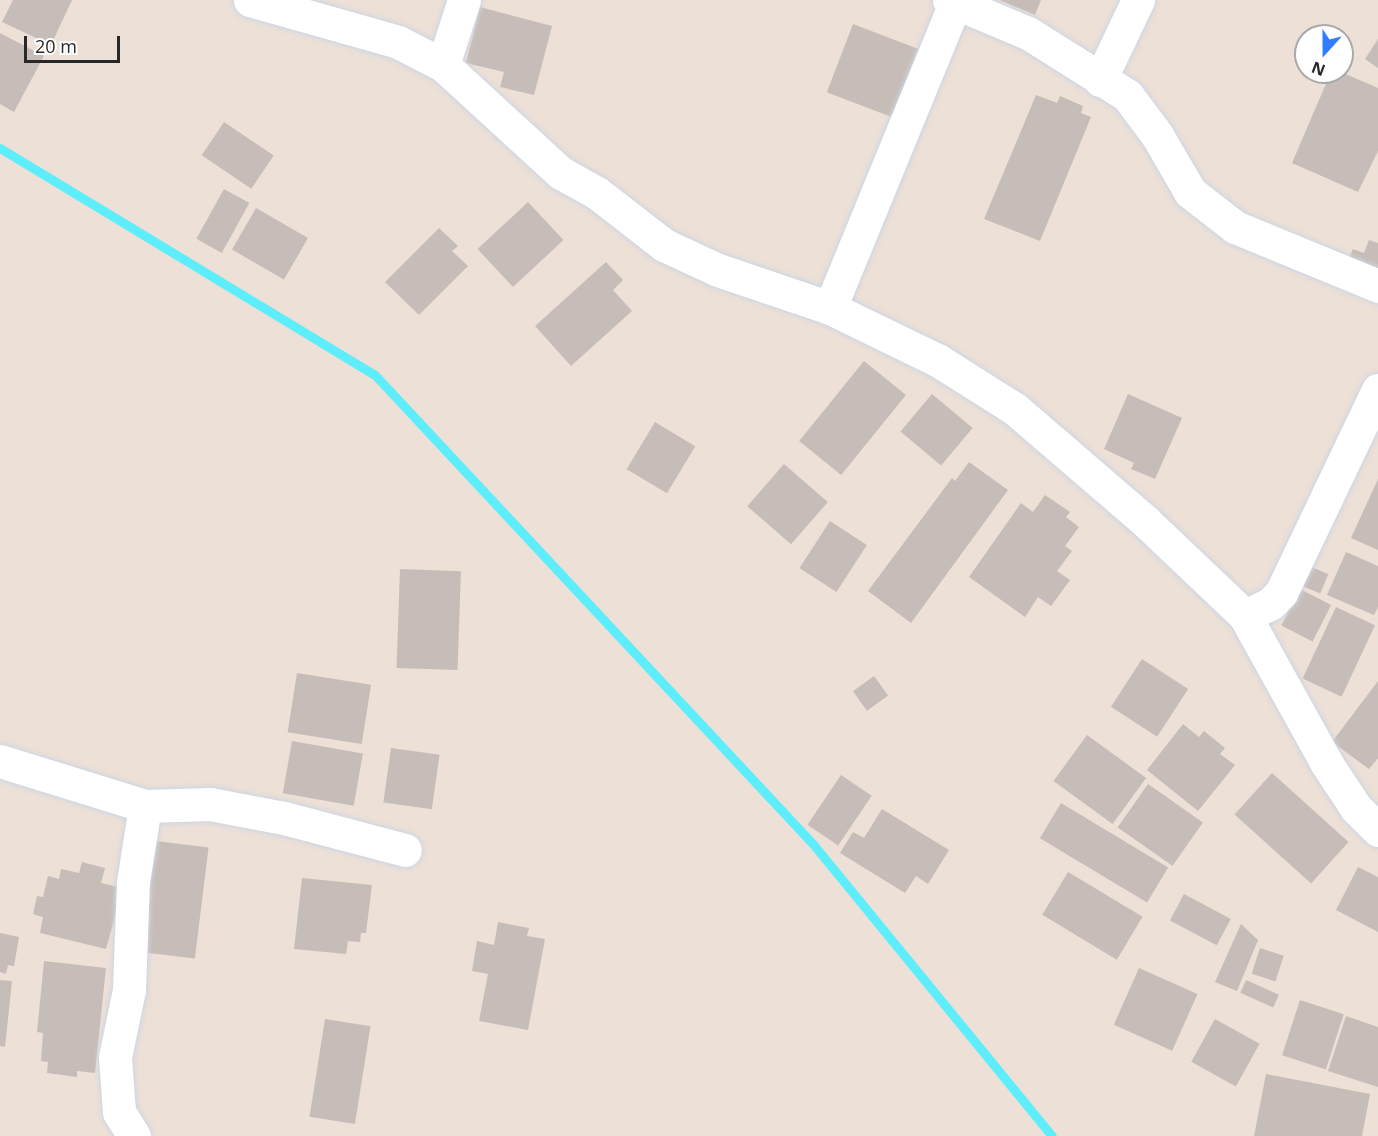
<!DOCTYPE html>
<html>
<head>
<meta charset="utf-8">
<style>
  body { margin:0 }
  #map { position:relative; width:1378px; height:1136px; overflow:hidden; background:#ece0d7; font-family:"Open Sans",sans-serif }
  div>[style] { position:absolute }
  .stream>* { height:9px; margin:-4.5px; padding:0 4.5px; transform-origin:4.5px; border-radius:4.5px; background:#5eedfb }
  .building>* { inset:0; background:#c7bdb8; transform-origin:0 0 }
  .roads { filter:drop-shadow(0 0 2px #cdd5e3) drop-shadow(0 0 2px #cdd5e3) }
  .minor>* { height:33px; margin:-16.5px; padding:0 16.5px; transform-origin:16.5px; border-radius:16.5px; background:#fff }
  span { translate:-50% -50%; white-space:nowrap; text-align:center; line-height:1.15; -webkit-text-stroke:4.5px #fff; paint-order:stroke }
  .north { position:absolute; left:1294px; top:24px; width:60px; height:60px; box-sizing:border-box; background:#fff; border:2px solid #a9a9a9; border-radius:50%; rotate:201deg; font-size:16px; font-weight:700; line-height:24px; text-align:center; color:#282828 }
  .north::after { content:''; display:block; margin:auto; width:21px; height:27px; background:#327cff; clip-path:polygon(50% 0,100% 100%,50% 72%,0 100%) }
  .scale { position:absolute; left:24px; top:36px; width:96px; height:27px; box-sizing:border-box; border:3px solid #282828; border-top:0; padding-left:8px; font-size:18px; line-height:21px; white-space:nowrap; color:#282828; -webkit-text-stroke:4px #fff; paint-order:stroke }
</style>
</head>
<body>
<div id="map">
  <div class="stream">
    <div style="left:0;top:148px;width:438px;rotate:31.2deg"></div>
    <div style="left:375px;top:375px;width:642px;rotate:46.96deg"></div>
    <div style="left:813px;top:844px;width:377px;rotate:50.7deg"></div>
  </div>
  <div class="building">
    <div style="clip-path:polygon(13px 0,72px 0,51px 45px,2px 22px)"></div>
    <div style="clip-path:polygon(999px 0,1041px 0,1035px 15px)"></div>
    <div style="clip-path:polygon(480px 7px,552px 26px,534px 95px,500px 87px,504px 72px,466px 63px)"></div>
    <div style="left:853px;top:24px;width:70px;height:73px;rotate:21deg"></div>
    <div style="clip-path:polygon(0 33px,44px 56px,14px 112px,0 104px)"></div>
    <div style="clip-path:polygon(1378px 39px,1378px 68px,1365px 59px)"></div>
    <div style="clip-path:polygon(1331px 72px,1341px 72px,1378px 88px,1378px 151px,1358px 192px,1292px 163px)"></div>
    <div style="clip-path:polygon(1036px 95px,1057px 103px,1060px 96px,1083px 106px,1081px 113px,1091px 117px,1040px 241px,984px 219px)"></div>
    <div style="left:224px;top:122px;width:60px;height:40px;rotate:34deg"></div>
    <div style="left:224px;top:189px;width:29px;height:57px;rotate:29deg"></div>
    <div style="left:528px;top:202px;width:52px;height:69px;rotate:47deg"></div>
    <div style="left:256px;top:208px;width:60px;height:48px;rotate:30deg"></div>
    <div style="clip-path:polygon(439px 228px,458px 246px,452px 251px,468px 266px,419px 315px,385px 282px)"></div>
    <div style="clip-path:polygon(1369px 240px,1378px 243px,1378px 278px,1346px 265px,1353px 249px,1364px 253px)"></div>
    <div style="clip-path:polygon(606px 262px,623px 280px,613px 290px,632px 311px,571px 366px,535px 326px)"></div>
    <div style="left:864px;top:361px;width:54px;height:103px;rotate:39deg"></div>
    <div style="left:932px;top:394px;width:53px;height:49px;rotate:40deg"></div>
    <div style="clip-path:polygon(1128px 394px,1182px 418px,1155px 479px,1131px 469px,1134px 463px,1104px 449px)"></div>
    <div style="left:655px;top:422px;width:47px;height:55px;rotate:31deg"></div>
    <div style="clip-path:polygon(969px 462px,1008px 490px,911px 623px,868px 591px,952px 478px,955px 481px)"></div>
    <div style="left:784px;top:464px;width:58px;height:56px;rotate:41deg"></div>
    <div style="clip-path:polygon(1378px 479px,1378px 550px,1351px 538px)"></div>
    <div style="clip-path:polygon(1045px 495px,1070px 512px,1066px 517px,1079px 527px,1065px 546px,1072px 551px,1057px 571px,1070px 580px,1051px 606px,1038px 597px,1025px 617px,969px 577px,1021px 503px,1033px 512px)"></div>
    <div style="left:830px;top:521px;width:44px;height:56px;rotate:33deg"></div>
    <div style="clip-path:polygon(1346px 552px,1378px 566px,1378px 607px,1374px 615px,1327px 595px)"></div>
    <div style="left:1309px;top:566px;width:21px;height:21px;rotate:23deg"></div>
    <div style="left:400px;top:569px;width:61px;height:99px;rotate:2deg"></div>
    <div style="left:1300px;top:589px;width:35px;height:41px;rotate:27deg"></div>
    <div style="left:1336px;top:607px;width:43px;height:79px;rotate:25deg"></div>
    <div style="left:1142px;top:659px;width:55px;height:57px;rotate:33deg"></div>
    <div style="left:297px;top:673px;width:75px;height:60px;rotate:9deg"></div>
    <div style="left:874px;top:676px;width:24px;height:26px;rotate:54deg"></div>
    <div style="clip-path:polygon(1378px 681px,1378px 758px,1369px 769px,1332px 742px)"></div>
    <div style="clip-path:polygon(1183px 724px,1199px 737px,1204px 731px,1225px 748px,1220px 754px,1235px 765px,1198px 811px,1147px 770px)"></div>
    <div style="left:1087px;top:735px;width:73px;height:57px;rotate:36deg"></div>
    <div style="left:292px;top:741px;width:72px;height:53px;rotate:10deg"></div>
    <div style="left:391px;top:748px;width:49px;height:55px;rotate:8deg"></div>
    <div style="left:1272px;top:773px;width:103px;height:56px;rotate:42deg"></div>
    <div style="left:841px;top:775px;width:37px;height:60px;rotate:34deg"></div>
    <div style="left:1148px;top:784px;width:67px;height:53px;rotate:35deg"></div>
    <div style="left:1061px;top:803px;width:125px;height:41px;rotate:31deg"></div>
    <div style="clip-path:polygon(882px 809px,949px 850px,928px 884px,916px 876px,905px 893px,840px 853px,853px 832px,864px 838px)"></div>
    <div style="left:148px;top:840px;width:61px;height:112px;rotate:7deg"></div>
    <div style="clip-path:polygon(82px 862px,105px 868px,101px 883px,123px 888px,106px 949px,40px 933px,43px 917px,33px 914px,37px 896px,43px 897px,48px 876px,59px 879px,61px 869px,79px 873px)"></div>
    <div style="clip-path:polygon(1358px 867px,1378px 877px,1378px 932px,1336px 910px)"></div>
    <div style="left:1068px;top:872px;width:87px;height:50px;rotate:31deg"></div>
    <div style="clip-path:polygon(302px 878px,372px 885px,366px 933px,361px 933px,360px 942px,348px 941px,346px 954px,294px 949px)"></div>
    <div style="left:1184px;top:894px;width:53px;height:30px;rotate:28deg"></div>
    <div style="clip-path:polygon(498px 922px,529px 928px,527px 936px,545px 939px,528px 1030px,479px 1021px,488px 974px,472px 971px,477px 941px,494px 945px)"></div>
    <div style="clip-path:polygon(1241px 924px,1258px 940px,1237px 991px,1215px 982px)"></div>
    <div style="clip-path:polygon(0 933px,19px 937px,14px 966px,8px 965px,6px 974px,0 972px)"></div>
    <div style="left:1260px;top:948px;width:25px;height:27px;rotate:18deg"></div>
    <div style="clip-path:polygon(44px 961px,106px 968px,95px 1073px,77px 1071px,77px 1077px,47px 1073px,48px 1062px,41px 1061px,43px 1033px,37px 1032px)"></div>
    <div style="left:1139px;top:968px;width:64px;height:62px;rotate:24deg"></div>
    <div style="clip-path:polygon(0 980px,12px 981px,5px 1047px,0 1046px)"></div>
    <div style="left:1246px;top:980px;width:36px;height:14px;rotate:24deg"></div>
    <div style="left:1300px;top:1000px;width:46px;height:58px;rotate:18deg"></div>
    <div style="clip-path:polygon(1346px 1016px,1378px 1027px,1378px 1087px,1328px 1071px)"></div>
    <div style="left:325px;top:1019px;width:46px;height:99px;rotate:9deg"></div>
    <div style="left:1215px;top:1019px;width:51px;height:49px;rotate:29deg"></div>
    <div style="clip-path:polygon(1266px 1074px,1370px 1094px,1362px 1136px,1254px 1136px)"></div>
  </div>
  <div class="roads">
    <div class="minor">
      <div style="left:250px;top:0;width:154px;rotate:15.8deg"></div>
      <div style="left:398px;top:42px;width:51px;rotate:27.1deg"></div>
      <div style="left:443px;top:65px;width:160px;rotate:42.5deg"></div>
      <div style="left:561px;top:173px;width:41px;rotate:29.1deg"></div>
      <div style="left:597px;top:193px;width:85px;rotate:37.8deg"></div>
      <div style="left:664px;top:245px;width:60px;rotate:24.8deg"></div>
      <div style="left:718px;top:270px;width:118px;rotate:18.7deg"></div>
      <div style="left:830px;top:308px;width:121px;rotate:25.9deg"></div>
      <div style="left:939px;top:361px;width:90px;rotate:32.3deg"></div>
      <div style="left:1015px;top:409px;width:172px;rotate:40.7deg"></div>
      <div style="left:1145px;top:521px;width:138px;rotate:43.5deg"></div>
      <div style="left:1245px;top:616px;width:169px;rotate:61deg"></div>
      <div style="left:1327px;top:764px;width:53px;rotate:56.6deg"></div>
      <div style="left:1356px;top:808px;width:31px;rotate:45deg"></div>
      <div style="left:949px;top:0;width:86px;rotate:22.7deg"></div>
      <div style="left:1028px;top:33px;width:117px;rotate:32.1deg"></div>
      <div style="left:1127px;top:95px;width:50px;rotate:53.1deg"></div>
      <div style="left:1157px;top:135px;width:66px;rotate:59.9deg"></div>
      <div style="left:1190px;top:192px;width:57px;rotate:37.9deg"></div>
      <div style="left:1235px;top:227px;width:155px;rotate:22.4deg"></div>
      <div style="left:443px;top:65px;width:68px;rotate:-72.1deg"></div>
      <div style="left:1100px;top:80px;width:89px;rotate:-64.6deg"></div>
      <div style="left:830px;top:308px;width:330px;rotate:-67.7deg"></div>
      <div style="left:1245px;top:616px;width:28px;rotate:-26deg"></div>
      <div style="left:1270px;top:604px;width:16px;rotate:-45deg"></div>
      <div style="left:1281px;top:593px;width:225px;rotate:-64.5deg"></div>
      <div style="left:0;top:761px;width:152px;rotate:17.2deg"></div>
      <div style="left:145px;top:806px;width:65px;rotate:-1.8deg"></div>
      <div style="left:210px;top:804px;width:75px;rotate:10.7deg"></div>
      <div style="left:284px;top:818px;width:125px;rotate:14.8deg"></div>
      <div style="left:134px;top:1136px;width:28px;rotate:-122deg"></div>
      <div style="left:119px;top:1112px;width:55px;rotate:-94.2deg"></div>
      <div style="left:115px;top:1057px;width:68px;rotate:-78.2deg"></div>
      <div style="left:129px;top:990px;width:108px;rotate:-87.9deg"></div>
      <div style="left:133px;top:882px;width:77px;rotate:-81deg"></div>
    </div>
  </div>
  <div class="north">N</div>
  <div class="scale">20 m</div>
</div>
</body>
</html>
